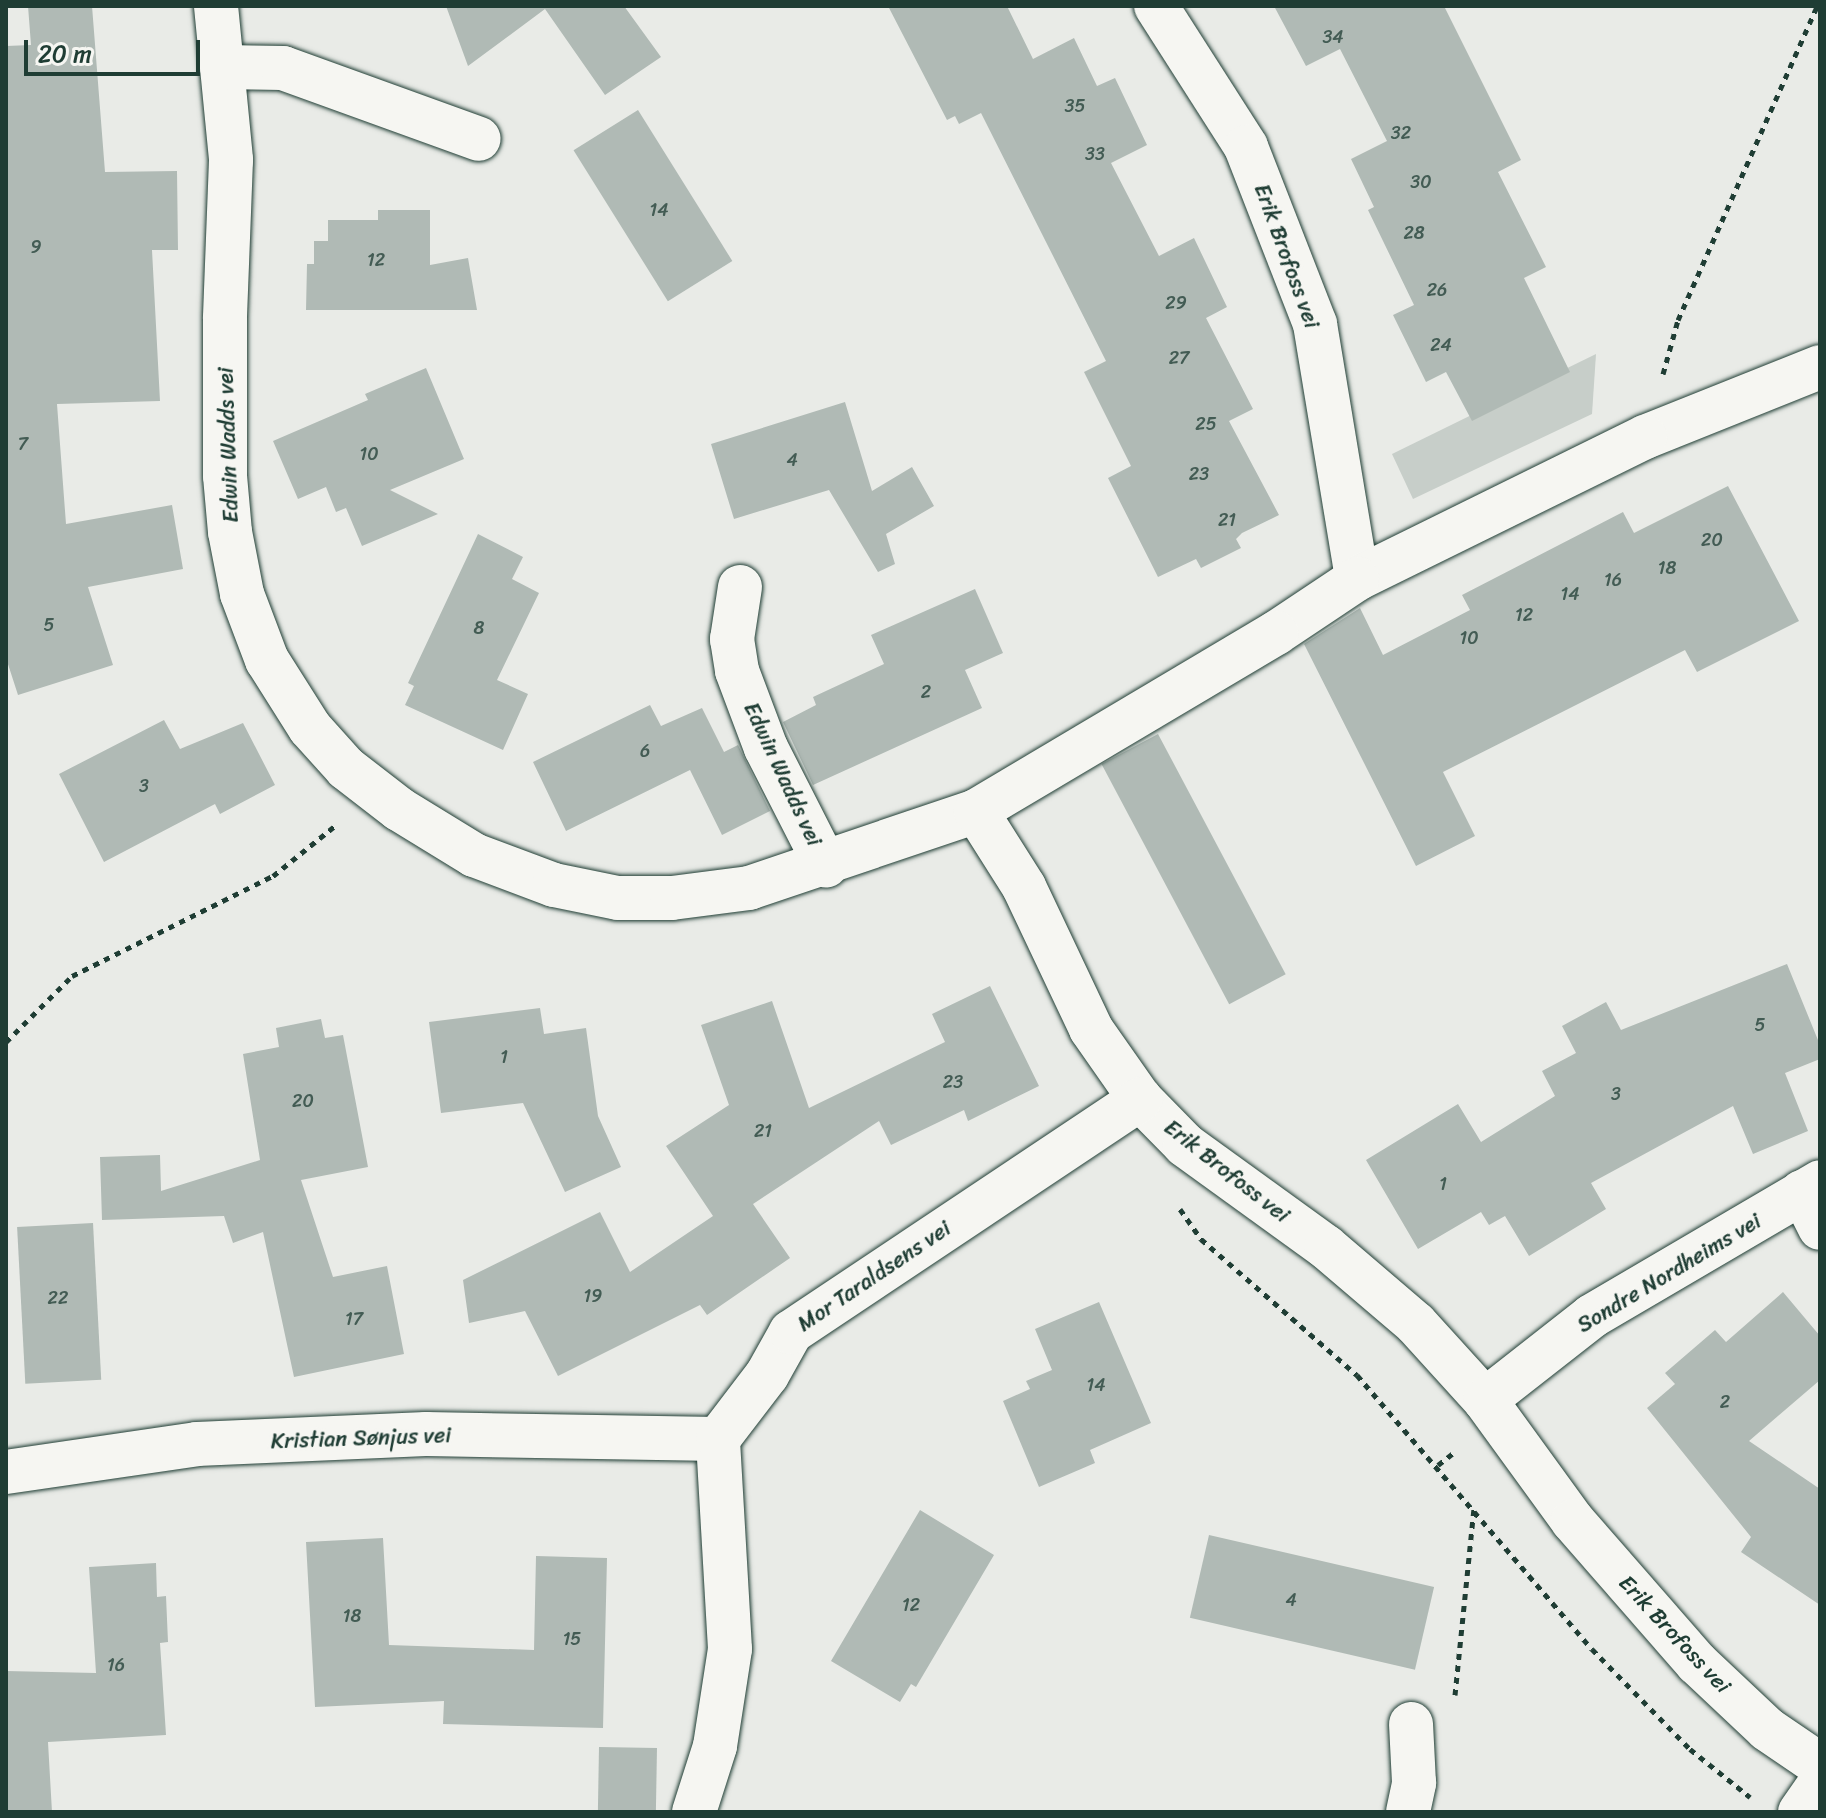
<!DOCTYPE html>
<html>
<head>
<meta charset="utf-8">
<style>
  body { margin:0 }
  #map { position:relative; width:1826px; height:1818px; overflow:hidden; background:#e9ebe7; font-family:Sriracha,sans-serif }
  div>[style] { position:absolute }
  .green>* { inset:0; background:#c7cec9 }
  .building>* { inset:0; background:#b0bab5; transform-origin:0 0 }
  .path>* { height:5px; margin-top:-2.5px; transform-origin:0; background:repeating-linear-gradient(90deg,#1f3d34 0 6px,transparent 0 12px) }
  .roads { filter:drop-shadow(0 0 2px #1f3d34) drop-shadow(0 0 2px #1f3d34) }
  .minor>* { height:44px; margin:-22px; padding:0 22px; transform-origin:22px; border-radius:22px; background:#f6f6f2 }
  span { translate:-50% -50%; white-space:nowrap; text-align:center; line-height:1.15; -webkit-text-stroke:6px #f6f6f2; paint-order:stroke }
  .number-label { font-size:18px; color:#435c54 }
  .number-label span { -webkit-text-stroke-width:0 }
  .street-label { font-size:22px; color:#1f3d34 }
  .frame { position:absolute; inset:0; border:8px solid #1f3d34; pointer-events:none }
  .scale { position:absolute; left:24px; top:40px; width:176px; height:36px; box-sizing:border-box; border:4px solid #1f3d34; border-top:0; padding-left:10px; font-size:24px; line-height:28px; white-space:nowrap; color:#1f3d34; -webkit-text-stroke:6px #f6f6f2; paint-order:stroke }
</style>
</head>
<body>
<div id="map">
  <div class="green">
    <div style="clip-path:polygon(1596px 354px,1592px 414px,1413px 499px,1392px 454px)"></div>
  </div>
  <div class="building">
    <div style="clip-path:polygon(28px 6px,92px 6px,105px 172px,177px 171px,178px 250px,152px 250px,160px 401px,57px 404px,66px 524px,172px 505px,183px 569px,88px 587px,113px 665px,18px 695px,6px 658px,6px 46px,31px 45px)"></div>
    <div style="clip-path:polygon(446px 6px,624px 6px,661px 57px,605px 95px,545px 9px,468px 66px)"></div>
    <div style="clip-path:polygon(888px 6px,1007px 6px,1033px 59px,1074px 38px,1097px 86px,1115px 78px,1147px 145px,1111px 163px,1159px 256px,1194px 238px,1227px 307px,1206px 318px,1253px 409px,1229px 421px,1279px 515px,1242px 533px,1236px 539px,1241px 548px,1201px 568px,1196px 559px,1158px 577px,1108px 478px,1131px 466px,1084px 372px,1106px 361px,981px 113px,959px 124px,955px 116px,947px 120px)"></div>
    <div style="clip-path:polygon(1274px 6px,1444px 6px,1521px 160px,1498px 172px,1546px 267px,1524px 278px,1570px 372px,1472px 421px,1446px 372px,1426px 382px,1393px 315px,1414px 305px,1368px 210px,1374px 207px,1351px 159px,1387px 141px,1340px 49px,1306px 66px)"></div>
    <div style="left:638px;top:110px;width:178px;height:76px;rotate:58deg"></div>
    <div style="clip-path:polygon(378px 210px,430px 210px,430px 265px,468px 258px,477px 310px,306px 310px,307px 264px,314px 264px,314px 241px,328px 241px,328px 220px,378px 220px)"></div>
    <div style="clip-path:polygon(426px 368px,464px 459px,390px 490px,438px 514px,362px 546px,346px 508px,336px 512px,326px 487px,298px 499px,273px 441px,368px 400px,365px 394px)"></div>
    <div style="clip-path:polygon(845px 402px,872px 491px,912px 467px,934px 506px,886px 534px,895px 564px,878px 572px,829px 490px,734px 519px,711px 444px)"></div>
    <div style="clip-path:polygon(1728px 486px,1799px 621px,1697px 672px,1685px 650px,1443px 772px,1475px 836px,1416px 866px,1304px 644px,1360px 608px,1383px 655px,1470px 610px,1462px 595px,1623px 512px,1634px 533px)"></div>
    <div style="clip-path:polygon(478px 534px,523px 557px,512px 579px,539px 593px,497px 680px,528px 694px,503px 750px,405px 705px,414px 686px,408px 683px)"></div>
    <div style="clip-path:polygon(975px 589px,1003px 653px,965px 670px,982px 708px,813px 785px,783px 722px,816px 705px,813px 697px,884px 664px,871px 635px)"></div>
    <div style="clip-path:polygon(650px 705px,661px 726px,702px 708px,724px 752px,738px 745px,770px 811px,722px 835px,690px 770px,566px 831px,533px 762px)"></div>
    <div style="clip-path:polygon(164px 720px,180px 749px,243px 723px,275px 785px,220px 814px,215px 804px,104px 862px,59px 774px)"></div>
    <div style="left:1158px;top:734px;width:272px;height:64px;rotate:62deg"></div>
    <div style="clip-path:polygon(1787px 964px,1820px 1045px,1820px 1059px,1785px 1073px,1808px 1131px,1753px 1154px,1733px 1106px,1591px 1183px,1606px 1209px,1529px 1256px,1505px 1216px,1489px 1225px,1481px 1212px,1418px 1249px,1366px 1160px,1458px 1104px,1481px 1142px,1555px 1096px,1542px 1071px,1576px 1053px,1562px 1026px,1606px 1002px,1621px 1030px)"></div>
    <div style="clip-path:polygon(990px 986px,1039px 1086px,968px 1121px,964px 1110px,891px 1145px,879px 1121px,753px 1204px,790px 1258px,707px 1315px,700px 1305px,558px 1376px,525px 1311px,469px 1323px,463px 1280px,600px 1212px,630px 1272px,713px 1216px,666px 1146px,729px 1105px,701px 1025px,772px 1001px,809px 1108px,945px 1042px,932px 1014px)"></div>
    <div style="clip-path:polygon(540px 1008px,544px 1034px,586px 1028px,598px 1116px,621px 1167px,565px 1192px,523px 1103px,441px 1113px,429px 1022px)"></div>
    <div style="clip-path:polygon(321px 1019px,325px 1038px,343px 1035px,368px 1167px,301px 1180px,333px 1277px,387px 1266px,404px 1354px,294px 1377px,263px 1232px,233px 1243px,224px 1216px,102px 1220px,100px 1157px,160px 1155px,161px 1191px,260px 1160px,243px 1054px,279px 1047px,276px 1028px)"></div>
    <div style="left:93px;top:1223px;width:157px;height:76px;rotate:87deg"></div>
    <div style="clip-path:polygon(1783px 1292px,1820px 1336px,1820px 1380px,1749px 1441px,1820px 1489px,1820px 1605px,1741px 1552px,1751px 1537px,1647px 1408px,1675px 1384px,1665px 1373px,1715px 1330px,1726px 1342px)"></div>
    <div style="clip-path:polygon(1099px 1302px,1151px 1423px,1090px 1450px,1095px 1463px,1039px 1487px,1003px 1401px,1030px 1389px,1026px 1381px,1052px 1370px,1035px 1329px)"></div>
    <div style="clip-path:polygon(920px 1510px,994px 1555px,916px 1687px,911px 1684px,900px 1702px,831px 1661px)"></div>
    <div style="left:1209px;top:1535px;width:231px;height:85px;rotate:13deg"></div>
    <div style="clip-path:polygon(383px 1538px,389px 1645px,534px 1650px,536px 1556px,607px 1558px,603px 1728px,443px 1724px,444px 1701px,315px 1707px,306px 1542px)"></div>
    <div style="clip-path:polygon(156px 1563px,157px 1597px,166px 1596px,168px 1642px,160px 1643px,166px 1735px,48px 1742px,52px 1812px,6px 1812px,6px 1671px,96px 1673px,89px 1567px)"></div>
    <div style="left:599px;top:1747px;width:58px;height:64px;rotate:1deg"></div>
  </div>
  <div class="path">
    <div style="left:1663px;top:374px;width:56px;rotate:-74.5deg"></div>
    <div style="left:1678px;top:320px;width:343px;rotate:-66.1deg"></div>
    <div style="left:6px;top:1042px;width:93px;rotate:-45deg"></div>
    <div style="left:72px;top:976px;width:225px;rotate:-26.5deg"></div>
    <div style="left:273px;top:876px;width:81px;rotate:-39deg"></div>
    <div style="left:1180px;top:1209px;width:37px;rotate:55deg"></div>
    <div style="left:1201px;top:1239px;width:207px;rotate:41.1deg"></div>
    <div style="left:1357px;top:1375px;width:361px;rotate:49.4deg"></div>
    <div style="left:1592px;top:1649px;width:140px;rotate:45.6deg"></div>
    <div style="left:1690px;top:1749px;width:77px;rotate:38.7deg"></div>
    <div style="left:1438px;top:1465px;width:23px;rotate:-38deg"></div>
    <div style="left:1455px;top:1695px;width:187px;rotate:-84.2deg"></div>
  </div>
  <div class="roads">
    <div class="minor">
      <div style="left:216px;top:6px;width:155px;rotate:84.4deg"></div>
      <div style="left:231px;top:160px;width:159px;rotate:92.2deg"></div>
      <div style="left:225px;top:319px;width:157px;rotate:90deg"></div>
      <div style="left:225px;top:476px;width:56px;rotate:84.9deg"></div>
      <div style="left:230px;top:532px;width:63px;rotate:79deg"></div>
      <div style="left:242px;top:594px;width:71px;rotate:69.3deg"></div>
      <div style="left:267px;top:660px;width:80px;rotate:57.7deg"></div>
      <div style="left:310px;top:728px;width:54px;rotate:48deg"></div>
      <div style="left:346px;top:768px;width:67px;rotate:37.7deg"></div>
      <div style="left:399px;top:809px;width:88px;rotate:31.5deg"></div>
      <div style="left:474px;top:855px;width:85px;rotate:20.6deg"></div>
      <div style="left:554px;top:885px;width:65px;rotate:11.5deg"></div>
      <div style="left:618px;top:898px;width:54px"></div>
      <div style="left:672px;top:898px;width:78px;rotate:-7.4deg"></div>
      <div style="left:749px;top:888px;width:240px;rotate:-18.7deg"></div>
      <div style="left:1156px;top:6px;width:167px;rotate:57.4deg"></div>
      <div style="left:1246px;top:147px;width:190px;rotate:68.7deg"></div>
      <div style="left:1315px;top:324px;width:258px;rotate:80.6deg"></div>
      <div style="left:222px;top:67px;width:61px;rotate:0.9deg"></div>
      <div style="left:283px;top:68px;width:208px;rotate:19.9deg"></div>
      <div style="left:1820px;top:367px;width:188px;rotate:158.2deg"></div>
      <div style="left:1645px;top:437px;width:321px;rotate:153.8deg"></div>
      <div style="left:1357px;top:579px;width:97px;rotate:146.3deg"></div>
      <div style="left:1276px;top:633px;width:349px;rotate:149.3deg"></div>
      <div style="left:976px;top:811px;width:90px;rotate:57.7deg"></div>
      <div style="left:1024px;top:887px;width:157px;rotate:64.7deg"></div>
      <div style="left:1091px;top:1029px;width:85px;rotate:55deg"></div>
      <div style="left:1140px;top:1099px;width:64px;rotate:45.6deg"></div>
      <div style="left:1185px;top:1145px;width:174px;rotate:35.9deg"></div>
      <div style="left:1326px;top:1247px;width:118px;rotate:40.5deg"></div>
      <div style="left:1416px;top:1324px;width:103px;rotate:47.8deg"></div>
      <div style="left:1485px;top:1400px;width:150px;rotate:54deg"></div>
      <div style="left:1573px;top:1521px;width:189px;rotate:48.9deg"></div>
      <div style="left:1697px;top:1663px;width:96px;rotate:43.3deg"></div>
      <div style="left:1767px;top:1729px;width:64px;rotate:34.2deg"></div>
      <div style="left:740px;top:587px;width:53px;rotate:98.7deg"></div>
      <div style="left:732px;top:639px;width:32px;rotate:81deg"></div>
      <div style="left:737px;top:671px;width:82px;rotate:69.4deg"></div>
      <div style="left:766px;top:748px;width:132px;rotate:63deg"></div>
      <div style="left:1802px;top:1192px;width:40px;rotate:63.4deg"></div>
      <div style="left:1485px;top:1400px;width:136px;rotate:-38.1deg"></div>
      <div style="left:1592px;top:1316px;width:264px;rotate:-30.4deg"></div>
      <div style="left:6px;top:1472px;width:193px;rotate:-8.3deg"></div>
      <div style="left:197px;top:1444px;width:229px;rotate:-2.5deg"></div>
      <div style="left:426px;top:1434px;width:292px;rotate:1deg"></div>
      <div style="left:694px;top:1812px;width:69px;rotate:-72.3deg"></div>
      <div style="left:715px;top:1746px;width:98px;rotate:-81.2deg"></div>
      <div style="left:730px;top:1649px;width:210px;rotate:-93.3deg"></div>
      <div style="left:718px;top:1439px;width:81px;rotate:-52.6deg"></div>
      <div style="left:767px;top:1375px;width:49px;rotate:-60.8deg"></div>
      <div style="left:791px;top:1332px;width:420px;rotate:-33.7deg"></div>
      <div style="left:1408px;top:1812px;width:30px;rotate:-78deg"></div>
      <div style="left:1414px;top:1783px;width:59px;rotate:-92.9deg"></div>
      <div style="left:1800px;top:1812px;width:35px;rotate:-55deg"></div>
    </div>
  </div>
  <div class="number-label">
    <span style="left:1333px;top:37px">34</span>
    <span style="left:1075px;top:106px">35</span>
    <span style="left:1401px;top:133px">32</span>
    <span style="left:1095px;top:154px">33</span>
    <span style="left:1421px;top:182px">30</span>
    <span style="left:659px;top:210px">14</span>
    <span style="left:1414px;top:233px">28</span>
    <span style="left:36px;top:247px">9</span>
    <span style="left:376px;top:260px">12</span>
    <span style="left:1437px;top:290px">26</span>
    <span style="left:1176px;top:303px">29</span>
    <span style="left:1441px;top:345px">24</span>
    <span style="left:1179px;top:358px">27</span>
    <span style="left:1206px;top:424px">25</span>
    <span style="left:23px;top:444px">7</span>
    <span style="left:369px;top:454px">10</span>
    <span style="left:792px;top:460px">4</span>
    <span style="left:1199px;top:474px">23</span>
    <span style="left:1227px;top:520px">21</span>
    <span style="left:1712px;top:540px">20</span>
    <span style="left:1667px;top:568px">18</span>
    <span style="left:1613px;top:580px">16</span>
    <span style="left:1570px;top:594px">14</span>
    <span style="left:1524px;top:615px">12</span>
    <span style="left:49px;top:625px">5</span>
    <span style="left:479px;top:628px">8</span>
    <span style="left:1469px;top:638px">10</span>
    <span style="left:926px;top:692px">2</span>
    <span style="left:645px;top:751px">6</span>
    <span style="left:144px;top:786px">3</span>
    <span style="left:1760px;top:1025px">5</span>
    <span style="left:504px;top:1057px">1</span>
    <span style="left:953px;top:1082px">23</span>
    <span style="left:1616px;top:1094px">3</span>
    <span style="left:303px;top:1101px">20</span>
    <span style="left:763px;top:1131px">21</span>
    <span style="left:1443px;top:1184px">1</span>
    <span style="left:593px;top:1296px">19</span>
    <span style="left:58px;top:1298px">22</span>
    <span style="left:354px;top:1319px">17</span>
    <span style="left:1096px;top:1385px">14</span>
    <span style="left:1725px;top:1402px">2</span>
    <span style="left:1291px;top:1600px">4</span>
    <span style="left:911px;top:1605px">12</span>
    <span style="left:352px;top:1616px">18</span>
    <span style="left:572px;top:1639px">15</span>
    <span style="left:116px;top:1665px">16</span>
  </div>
  <div class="street-label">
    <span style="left:1287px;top:256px;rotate:70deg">Erik Brofoss vei</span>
    <span style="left:228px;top:445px;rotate:-92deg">Edwin Wadds vei</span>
    <span style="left:783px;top:774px;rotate:65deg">Edwin Wadds vei</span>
    <span style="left:1227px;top:1171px;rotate:38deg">Erik Brofoss vei</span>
    <span style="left:1669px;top:1273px;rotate:-31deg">Sondre Nordheims vei</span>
    <span style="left:874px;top:1276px;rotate:-34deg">Mor Taraldsens vei</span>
    <span style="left:361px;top:1438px;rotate:-2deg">Kristian Sønjus vei</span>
    <span style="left:1675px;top:1634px;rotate:47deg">Erik Brofoss vei</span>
  </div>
  <div class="frame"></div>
  <div class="scale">20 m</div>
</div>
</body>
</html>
